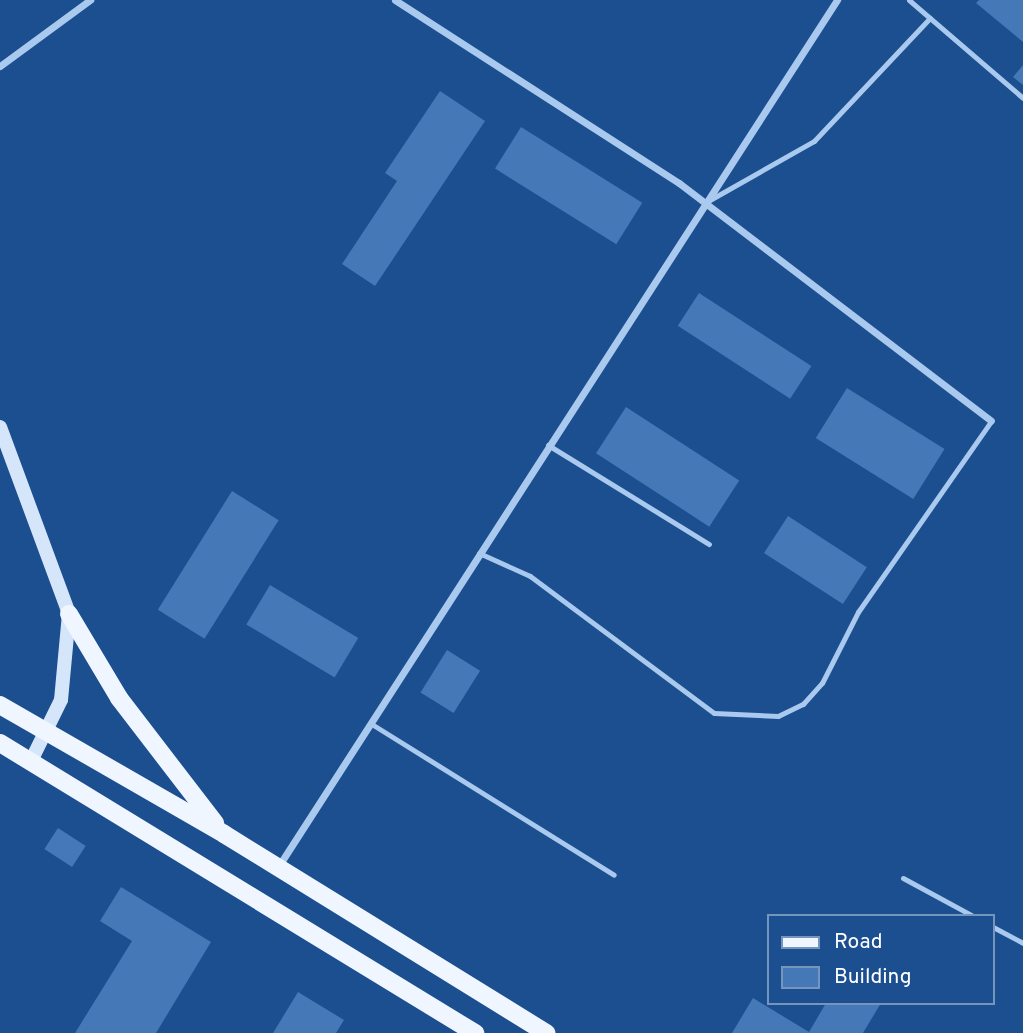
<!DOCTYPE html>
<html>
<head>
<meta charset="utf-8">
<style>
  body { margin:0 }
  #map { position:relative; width:1023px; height:1033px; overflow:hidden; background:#1b4f8f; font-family:Overpass,sans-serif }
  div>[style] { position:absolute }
  .building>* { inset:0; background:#4478b7; transform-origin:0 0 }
  .lane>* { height:5px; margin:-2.5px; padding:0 2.5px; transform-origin:2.5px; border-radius:2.5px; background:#a9c9ee }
  .street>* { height:7px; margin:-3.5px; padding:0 3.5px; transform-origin:3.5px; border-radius:3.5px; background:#a9c9ee }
  .secondary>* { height:14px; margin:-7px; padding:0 7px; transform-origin:7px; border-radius:7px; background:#d6e6fa }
  .primary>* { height:18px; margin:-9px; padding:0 9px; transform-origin:9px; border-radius:9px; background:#f0f6ff }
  span { translate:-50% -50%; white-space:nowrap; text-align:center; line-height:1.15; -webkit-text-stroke:5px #1b4f8f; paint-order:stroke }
  .legend { position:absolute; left:767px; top:914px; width:228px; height:91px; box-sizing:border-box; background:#1b4f8f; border:2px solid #7695bc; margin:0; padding:9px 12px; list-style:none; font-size:21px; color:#fff }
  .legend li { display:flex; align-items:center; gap:14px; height:35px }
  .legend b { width:35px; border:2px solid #7695bc }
</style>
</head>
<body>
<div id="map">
  <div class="building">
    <div style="clip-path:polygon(979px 0,1023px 0,1023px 42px,976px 3px)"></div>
    <div style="clip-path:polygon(1023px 65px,1023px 85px,1013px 77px)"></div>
    <div style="clip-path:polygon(440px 91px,485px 121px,375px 286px,342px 264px,397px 181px,385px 173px)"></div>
    <div style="left:521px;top:127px;width:143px;height:49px;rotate:32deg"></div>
    <div style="left:699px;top:293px;width:134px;height:39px;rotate:33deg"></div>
    <div style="left:847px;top:388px;width:115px;height:59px;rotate:32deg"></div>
    <div style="left:626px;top:407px;width:135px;height:55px;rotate:33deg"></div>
    <div style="left:232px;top:491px;width:55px;height:140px;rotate:32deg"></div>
    <div style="left:788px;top:516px;width:94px;height:44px;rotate:33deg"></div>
    <div style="left:270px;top:585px;width:103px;height:46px;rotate:31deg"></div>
    <div style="left:447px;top:650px;width:39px;height:50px;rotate:32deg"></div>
    <div style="left:58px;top:828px;width:33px;height:25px;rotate:33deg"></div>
    <div style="clip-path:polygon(121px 887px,211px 942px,156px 1033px,75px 1033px,132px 941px,100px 921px)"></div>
    <div style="clip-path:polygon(298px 992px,344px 1020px,336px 1033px,273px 1033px)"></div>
    <div style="clip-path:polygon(753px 998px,809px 1032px,826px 1003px,881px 1003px,863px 1033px,732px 1033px)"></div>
  </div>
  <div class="lane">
    <div style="left:909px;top:0;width:150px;rotate:40.7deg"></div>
    <div style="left:708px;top:201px;width:122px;rotate:-29.5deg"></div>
    <div style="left:814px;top:141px;width:169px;rotate:-46.7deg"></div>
    <div style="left:548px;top:445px;width:189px;rotate:31.6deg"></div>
    <div style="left:479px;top:553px;width:56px;rotate:24.3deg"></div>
    <div style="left:530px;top:576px;width:229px;rotate:36.7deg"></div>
    <div style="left:714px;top:713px;width:64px;rotate:2.7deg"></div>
    <div style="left:778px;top:716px;width:28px;rotate:-26deg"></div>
    <div style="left:803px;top:704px;width:28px;rotate:-48deg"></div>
    <div style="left:822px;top:683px;width:80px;rotate:-63.1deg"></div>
    <div style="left:858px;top:612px;width:233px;rotate:-55.1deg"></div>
    <div style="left:370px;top:723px;width:287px;rotate:31.9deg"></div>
    <div style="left:903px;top:878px;width:80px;rotate:28.5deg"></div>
    <div style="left:993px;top:927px;width:34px;rotate:28deg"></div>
  </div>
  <div class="street">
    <div style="left:395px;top:0;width:338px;rotate:32.8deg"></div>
    <div style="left:679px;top:183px;width:392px;rotate:37.3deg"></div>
    <div style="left:0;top:66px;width:112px;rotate:-36.3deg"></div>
    <div style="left:278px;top:867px;width:1032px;rotate:-57.19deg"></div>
  </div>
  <div class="secondary">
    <div style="left:0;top:427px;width:199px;rotate:69.7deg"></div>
    <div style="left:69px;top:614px;width:86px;rotate:95.3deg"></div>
    <div style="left:61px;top:700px;width:68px;rotate:116.2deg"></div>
  </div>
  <div class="primary">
    <div style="left:69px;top:614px;width:98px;rotate:59.2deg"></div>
    <div style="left:119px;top:698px;width:158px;rotate:52.5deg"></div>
    <div style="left:0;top:705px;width:258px;rotate:29.9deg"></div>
    <div style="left:224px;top:834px;width:379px;rotate:31.7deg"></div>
    <div style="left:0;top:743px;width:557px;rotate:31.41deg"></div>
  </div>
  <ul class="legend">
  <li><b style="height:9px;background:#f0f6ff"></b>Road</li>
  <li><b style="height:19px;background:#4478b7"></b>Building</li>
  </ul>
</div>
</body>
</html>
